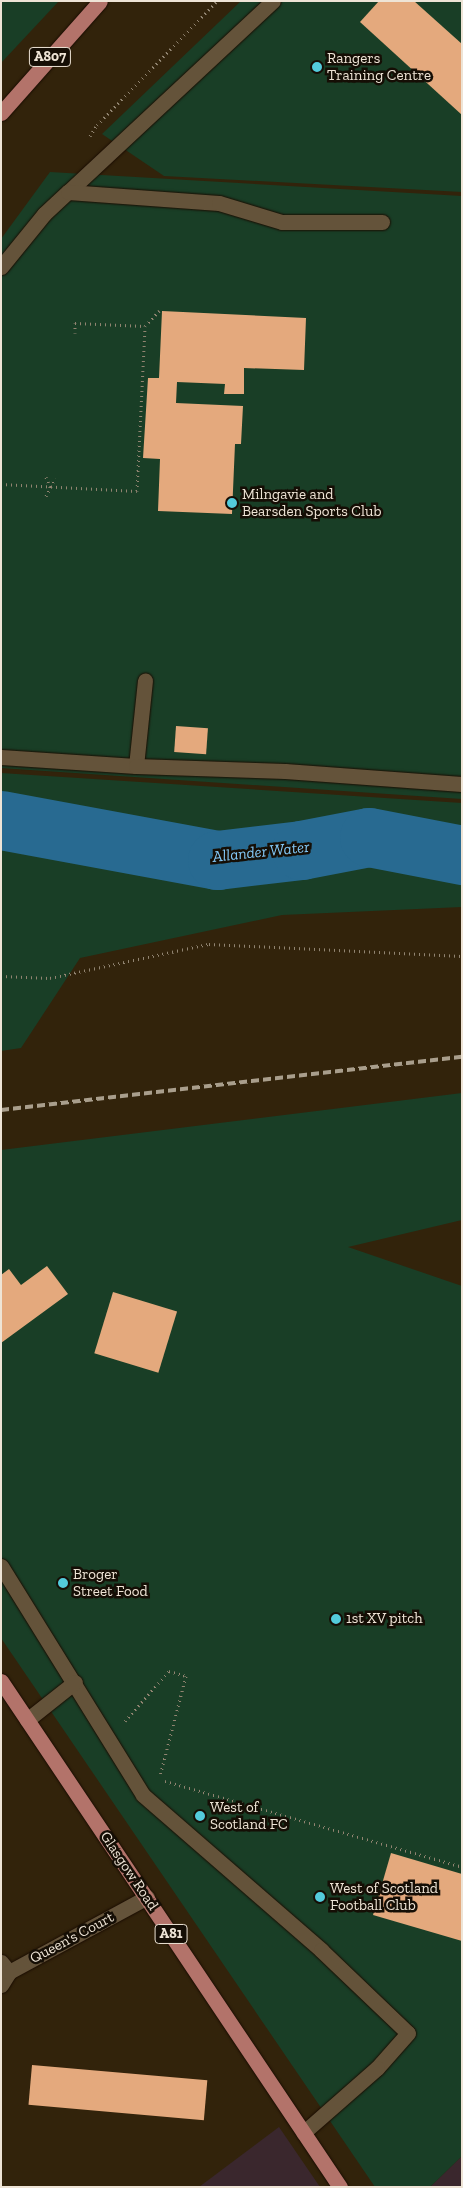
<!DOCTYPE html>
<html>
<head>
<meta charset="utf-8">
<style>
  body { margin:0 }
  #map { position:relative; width:463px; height:2188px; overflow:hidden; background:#32230b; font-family:"Zilla Slab",serif }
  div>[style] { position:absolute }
  .commercial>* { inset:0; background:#3a272d }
  .green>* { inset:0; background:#193e26 }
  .river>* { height:59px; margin:-29.5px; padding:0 29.5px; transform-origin:29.5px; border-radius:29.5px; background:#286a91 }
  .building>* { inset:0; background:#e4a97d; transform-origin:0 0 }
  .path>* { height:3px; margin-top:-1.5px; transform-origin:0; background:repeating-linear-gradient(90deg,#918471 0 1px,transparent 0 5px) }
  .roads { filter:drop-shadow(0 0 1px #1a0c00) drop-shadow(0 0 1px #1a0c00) }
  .lane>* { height:15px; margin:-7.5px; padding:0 7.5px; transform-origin:7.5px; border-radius:7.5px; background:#64533a }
  .street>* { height:15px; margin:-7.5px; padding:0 7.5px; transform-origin:7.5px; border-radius:7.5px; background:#64533a }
  .primary>* { height:15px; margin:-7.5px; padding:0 7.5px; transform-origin:7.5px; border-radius:7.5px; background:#b3736a }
  .rail>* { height:4px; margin-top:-2px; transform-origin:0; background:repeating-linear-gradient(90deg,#a99e8c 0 8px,transparent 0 12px) }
  .dots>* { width:14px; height:14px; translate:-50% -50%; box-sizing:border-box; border:2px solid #150e05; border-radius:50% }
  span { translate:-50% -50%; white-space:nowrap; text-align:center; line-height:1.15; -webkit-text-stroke:5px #150e05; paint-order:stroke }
  .shield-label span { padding:1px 4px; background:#150e05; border:1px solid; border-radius:4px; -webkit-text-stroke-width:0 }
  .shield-label { font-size:14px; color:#eee4d6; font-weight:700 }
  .poi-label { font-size:15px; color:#eee4d6 }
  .left { translate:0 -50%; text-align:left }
  .street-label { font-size:15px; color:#eee4d6 }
  .water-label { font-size:16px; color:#84c9f8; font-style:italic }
  .frame { position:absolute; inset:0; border:2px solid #eee4d6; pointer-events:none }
</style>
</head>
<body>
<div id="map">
  <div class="commercial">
    <div style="clip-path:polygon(279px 2127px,320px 2187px,199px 2187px)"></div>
    <div style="clip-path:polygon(462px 2156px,462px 2187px,430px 2187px)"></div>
  </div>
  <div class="green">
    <div style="clip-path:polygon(1px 1px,59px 1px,1px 63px)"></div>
    <div style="clip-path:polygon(241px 1px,462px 1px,462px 192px,164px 176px,102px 134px)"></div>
    <div style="clip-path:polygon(50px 172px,462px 196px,462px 799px,1px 768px,1px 239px)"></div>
    <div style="clip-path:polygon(1px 773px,462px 803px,462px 907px,282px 915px,80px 958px,21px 1048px,1px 1051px)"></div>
    <div style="clip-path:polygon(462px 1093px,462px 1220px,348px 1247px,462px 1286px,462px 2156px,430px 2187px,375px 2187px,1px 1638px,1px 1150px)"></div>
  </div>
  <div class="river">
    <div style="left:1px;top:820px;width:220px;rotate:10.5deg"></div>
    <div style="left:217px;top:860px;width:85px;rotate:-6.8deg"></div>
    <div style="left:301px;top:850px;width:69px;rotate:-10.8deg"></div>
    <div style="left:369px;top:837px;width:95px;rotate:11deg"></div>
  </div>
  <div class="building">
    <div style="clip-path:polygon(379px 1px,414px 1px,462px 44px,462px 115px,360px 22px)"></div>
    <div style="clip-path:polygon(162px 311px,306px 318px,304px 370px,244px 368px,244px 394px,224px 394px,225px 384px,177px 382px,176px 403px,243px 406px,241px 444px,235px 444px,232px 514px,158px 511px,160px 459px,143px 458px,148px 378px,159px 378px)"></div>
    <div style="left:176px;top:726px;width:32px;height:26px;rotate:4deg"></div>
    <div style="clip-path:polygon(47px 1266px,68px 1294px,1px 1343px,1px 1275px,9px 1269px,21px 1285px)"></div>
    <div style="left:113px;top:1292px;width:67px;height:64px;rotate:17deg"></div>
    <div style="clip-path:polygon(391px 1853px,462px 1874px,462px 1941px,373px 1915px)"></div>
    <div style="left:32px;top:2065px;width:176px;height:40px;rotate:5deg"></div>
  </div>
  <div class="path">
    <div style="left:90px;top:136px;width:13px;rotate:-58deg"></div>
    <div style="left:97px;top:125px;width:173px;rotate:-45.9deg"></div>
    <div style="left:75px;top:333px;width:10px;rotate:-90deg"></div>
    <div style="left:75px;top:323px;width:70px;rotate:2.5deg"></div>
    <div style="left:145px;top:326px;width:21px;rotate:-47deg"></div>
    <div style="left:46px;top:477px;width:11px;rotate:68deg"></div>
    <div style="left:1px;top:484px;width:136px;rotate:2.9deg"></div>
    <div style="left:137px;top:491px;width:165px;rotate:-87.2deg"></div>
    <div style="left:46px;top:496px;width:20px;rotate:-63deg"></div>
    <div style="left:1px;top:976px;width:49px;rotate:2.3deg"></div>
    <div style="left:50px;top:978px;width:163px;rotate:-12.1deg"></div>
    <div style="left:209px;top:944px;width:253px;rotate:2.7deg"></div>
    <div style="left:125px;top:1721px;width:67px;rotate:-48.7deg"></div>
    <div style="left:169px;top:1671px;width:18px;rotate:16deg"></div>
    <div style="left:186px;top:1676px;width:103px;rotate:104.6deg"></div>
    <div style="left:165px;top:1781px;width:309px;rotate:16.1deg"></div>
  </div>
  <div class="roads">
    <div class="lane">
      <div style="left:68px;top:192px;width:280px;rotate:-43deg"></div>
      <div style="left:1px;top:267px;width:68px;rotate:-50.9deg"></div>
      <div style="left:44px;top:214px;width:33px;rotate:-43deg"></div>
      <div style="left:68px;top:192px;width:151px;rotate:4.2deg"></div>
      <div style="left:219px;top:203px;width:66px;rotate:16.8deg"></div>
      <div style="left:282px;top:222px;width:100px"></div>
      <div style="left:1px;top:757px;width:135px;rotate:3.8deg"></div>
      <div style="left:136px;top:766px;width:86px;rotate:-84deg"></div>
      <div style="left:136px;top:766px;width:149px;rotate:1.9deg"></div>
      <div style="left:285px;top:771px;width:177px;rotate:4.2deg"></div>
      <div style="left:1px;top:1566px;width:269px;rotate:58.2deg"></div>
      <div style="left:143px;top:1795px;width:236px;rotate:41deg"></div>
      <div style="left:321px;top:1950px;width:120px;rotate:43.7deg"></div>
      <div style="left:408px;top:2033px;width:47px;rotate:131.5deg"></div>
      <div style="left:377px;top:2068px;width:98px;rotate:138.7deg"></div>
      <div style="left:27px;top:1720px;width:61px;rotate:-38.4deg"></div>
      <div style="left:1px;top:1962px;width:13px;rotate:51deg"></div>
    </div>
    <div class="street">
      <div style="left:1px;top:1985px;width:15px;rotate:-58deg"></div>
      <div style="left:9px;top:1972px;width:157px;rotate:-28.5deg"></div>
    </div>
    <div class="primary">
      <div style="left:1px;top:113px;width:149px;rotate:-48.5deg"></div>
      <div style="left:1px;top:1681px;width:609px;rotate:56.18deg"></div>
    </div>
  </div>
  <div class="rail">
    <div style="left:1px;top:1110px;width:464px;rotate:-6.6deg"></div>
  </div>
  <div class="dots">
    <div style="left:317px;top:67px;background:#53cbdb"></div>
    <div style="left:232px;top:503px;background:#53cbdb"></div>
    <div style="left:63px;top:1583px;background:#53cbdb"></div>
    <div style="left:336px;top:1619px;background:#53cbdb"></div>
    <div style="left:200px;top:1816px;background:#53cbdb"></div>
    <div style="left:320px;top:1897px;background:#53cbdb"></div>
  </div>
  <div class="shield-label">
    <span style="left:50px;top:57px">A807</span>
    <span style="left:171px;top:1934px">A81</span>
  </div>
  <div class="poi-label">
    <span class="left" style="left:327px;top:67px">Rangers<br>Training Centre</span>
    <span class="left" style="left:242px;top:503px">Milngavie and<br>Bearsden Sports Club</span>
    <span class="left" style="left:73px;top:1583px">Broger<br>Street Food</span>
    <span class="left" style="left:346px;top:1619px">1st XV pitch</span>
    <span class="left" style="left:210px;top:1816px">West of<br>Scotland FC</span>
    <span class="left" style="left:330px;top:1897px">West of Scotland<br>Football Club</span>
  </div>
  <div class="street-label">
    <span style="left:129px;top:1871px;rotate:56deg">Glasgow Road</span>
    <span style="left:72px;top:1938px;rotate:-28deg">Queen's Court</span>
  </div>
  <div class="water-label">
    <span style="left:261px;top:852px;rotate:-6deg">Allander Water</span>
  </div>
  <div class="frame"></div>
</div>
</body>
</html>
